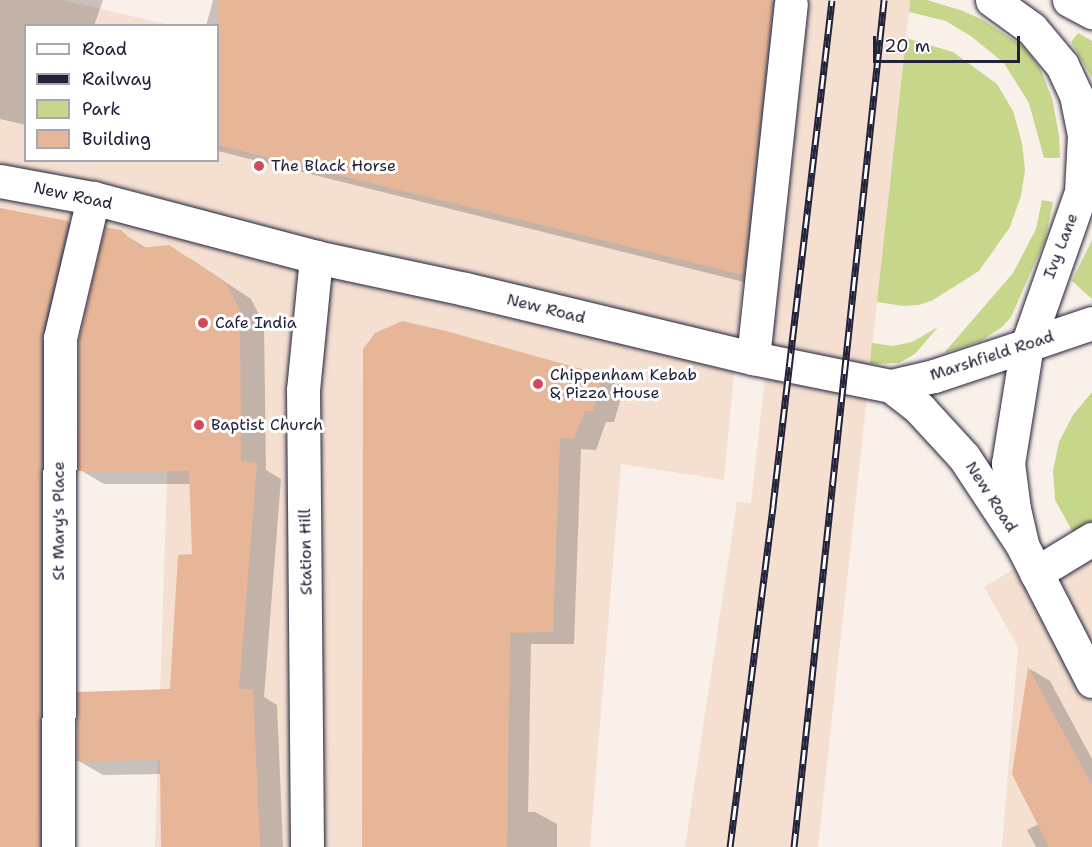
<!DOCTYPE html>
<html>
<head>
<meta charset="utf-8">
<style>
  body { margin:0 }
  #map { position:relative; width:1092px; height:847px; overflow:hidden; background:#faf0ea; font-family:"Shantell Sans",sans-serif }
  div>[style] { position:absolute }
  .built>* { inset:0; background:#f4dfd1 }
  .green>* { inset:0; background:#c6d68a }
  .shadow>* { inset:0; background:#0003 }
  .building>* { inset:0; background:#e7b698 }
  .roads { filter:drop-shadow(0 0 2px #22223b) drop-shadow(0 0 2px #22223b) }
  .minor>* { height:33px; margin:-16.5px; padding:0 16.5px; transform-origin:16.5px; border-radius:16.5px; background:#fff }
  .major>* { height:33px; margin:-16.5px; padding:0 16.5px; transform-origin:16.5px; border-radius:16.5px; background:#fff }
  .rail>* { height:7px; margin-top:-3.5px; transform-origin:0; background:repeating-linear-gradient(90deg,#fff 0 14px,#22223b 0 28px); box-sizing:border-box; border-block:2px solid #22223b }
  .dots>* { width:16px; height:16px; translate:-50% -50%; box-sizing:border-box; border:3px solid #fff; border-radius:50% }
  span { translate:-50% -50%; white-space:nowrap; text-align:center; line-height:1.15; -webkit-text-stroke:6px #fff; paint-order:stroke }
  .poi-label { font-size:16px; color:#22223b }
  .left { translate:0 -50%; text-align:left }
  .street-label { font-size:16px; color:#22223b }
  .legend { position:absolute; left:24px; top:24px; width:195px; height:138px; box-sizing:border-box; background:#fff; border:2px solid #a7a7b1; margin:0; padding:8px 10px; list-style:none; font-size:18px; color:#22223b }
  .legend li { display:flex; align-items:center; gap:12px; height:30px }
  .legend b { width:30px; border:2px solid #a7a7b1 }
  .scale { position:absolute; left:873px; top:36px; width:147px; height:27px; box-sizing:border-box; border:3px solid #22223b; border-top:0; padding-left:8px; font-size:18px; line-height:21px; white-space:nowrap; color:#22223b; -webkit-text-stroke:4px #fff; paint-order:stroke }
</style>
</head>
<body>
<div id="map">
  <div class="built">
    <div style="clip-path:polygon(0 0,62px 0,170px 25px,26px 26px,26px 160px,218px 160px,218px 37px,754px 163px,724px 480px,621px 464px,590px 847px,155px 847px,171px 357px,0 319px)"></div>
    <div style="clip-path:polygon(807px 0,910px 0,818px 847px,685px 847px,737px 502px,751px 503px)"></div>
    <div style="clip-path:polygon(1092px 523px,1092px 847px,1002px 847px,1018px 647px,984px 587px)"></div>
  </div>
  <div class="green">
    <div style="clip-path:polygon(910px 0,927px 0,963px 11px,983px 20px,1024px 47px,1040px 68px,1052px 98px,1059px 135px,1060px 158px,1044px 158px,1029px 103px,1004px 63px,972px 37px,946px 21px,909px 12px)"></div>
    <div style="clip-path:polygon(1078px 33px,1092px 41px,1092px 78px,1071px 42px)"></div>
    <div style="clip-path:polygon(906px 38px,953px 52px,997px 84px,1013px 111px,1022px 143px,1025px 170px,1021px 196px,1010px 227px,979px 271px,933px 300px,919px 305px,903px 306px,877px 302px)"></div>
    <div style="clip-path:polygon(1042px 200px,1053px 202px,1045px 240px,1011px 317px,1002px 327px,981px 341px,944px 353px,1013px 273px,1036px 229px)"></div>
    <div style="clip-path:polygon(1092px 240px,1092px 299px,1072px 281px)"></div>
    <div style="clip-path:polygon(938px 327px,915px 354px,899px 363px,870px 364px,872px 343px,893px 346px,912px 342px)"></div>
    <div style="clip-path:polygon(1092px 392px,1092px 523px,1074px 534px,1055px 500px,1053px 471px,1059px 442px,1073px 415px)"></div>
  </div>
  <div class="shadow">
    <div style="clip-path:polygon(0 0,103px 0,94px 26px,26px 26px,26px 125px,0 119px)"></div>
    <div style="clip-path:polygon(213px 0,777px 0,768px 288px,218px 151px,218px 26px,206px 26px)"></div>
    <div style="clip-path:polygon(0 210px,68px 222px,87px 233px,60px 350px,58px 847px,0 847px)"></div>
    <div style="clip-path:polygon(120px 232px,148px 249px,169px 247px,194px 261px,251px 299px,264px 325px,266px 470px,281px 479px,264px 697px,277px 705px,283px 847px,162px 847px,162px 774px,103px 775px,79px 761px,171px 691px,193px 556px,191px 484px,104px 484px,80px 470px)"></div>
    <div style="clip-path:polygon(446px 332px,603px 376px,624px 388px,614px 422px,606px 422px,596px 450px,581px 449px,574px 644px,531px 644px,528px 812px,535px 812px,557px 824px,557px 847px,363px 847px,364px 350px)"></div>
    <div style="clip-path:polygon(1030px 669px,1050px 681px,1092px 759px,1092px 847px,1036px 847px,1027px 830px,1039px 824px,1013px 774px)"></div>
  </div>
  <div class="building">
    <div style="clip-path:polygon(218px 0,773px 0,743px 275px,218px 145px)"></div>
    <div style="clip-path:polygon(0 208px,68px 221px,41px 338px,39px 847px,0 847px)"></div>
    <div style="clip-path:polygon(105px 227px,121px 230px,141px 248px,169px 245px,226px 283px,240px 310px,241px 461px,257px 463px,239px 689px,253px 689px,260px 847px,161px 847px,160px 760px,77px 761px,77px 692px,170px 689px,178px 555px,192px 554px,189px 471px,78px 471px,79px 340px)"></div>
    <div style="clip-path:polygon(402px 321px,446px 331px,603px 375px,593px 411px,585px 411px,574px 439px,560px 438px,553px 632px,510px 633px,507px 847px,362px 847px,363px 349px,375px 333px)"></div>
    <div style="clip-path:polygon(1028px 667px,1092px 785px,1092px 847px,1049px 847px,1012px 774px)"></div>
  </div>
  <div class="roads">
    <div class="minor">
      <div style="left:0;top:181px;width:95px;rotate:10.4deg"></div>
      <div style="left:93px;top:198px;width:231px;rotate:14.8deg"></div>
      <div style="left:316px;top:257px;width:152px;rotate:12.1deg"></div>
      <div style="left:465px;top:289px;width:296px;rotate:13.5deg"></div>
      <div style="left:753px;top:358px;width:141px;rotate:11.5deg"></div>
      <div style="left:891px;top:386px;width:37px;rotate:38deg"></div>
      <div style="left:920px;top:409px;width:65px;rotate:47.5deg"></div>
      <div style="left:964px;top:457px;width:103px;rotate:56.5deg"></div>
      <div style="left:753px;top:358px;width:356px;rotate:-83.9deg"></div>
      <div style="left:891px;top:386px;width:44px;rotate:-13.1deg"></div>
      <div style="left:934px;top:376px;width:98px;rotate:-18.4deg"></div>
      <div style="left:1036px;top:573px;width:66px;rotate:-31.3deg"></div>
      <div style="left:58px;top:847px;width:509px;rotate:-89.77deg"></div>
      <div style="left:60px;top:338px;width:144px;rotate:-76.7deg"></div>
      <div style="left:307px;top:847px;width:457px;rotate:-90.5deg"></div>
      <div style="left:303px;top:390px;width:134px;rotate:-84.4deg"></div>
    </div>
    <div class="major">
      <div style="left:992px;top:0;width:49px;rotate:35.9deg"></div>
      <div style="left:1032px;top:29px;width:47px;rotate:50.2deg"></div>
      <div style="left:1062px;top:65px;width:33px;rotate:65deg"></div>
      <div style="left:1076px;top:95px;width:41px;rotate:78.7deg"></div>
      <div style="left:1084px;top:135px;width:57px;rotate:93deg"></div>
      <div style="left:1081px;top:192px;width:162px;rotate:109.4deg"></div>
      <div style="left:1027px;top:345px;width:120px;rotate:99.1deg"></div>
      <div style="left:1008px;top:463px;width:46px;rotate:82.6deg"></div>
      <div style="left:1014px;top:509px;width:37px;rotate:77deg"></div>
      <div style="left:1022px;top:545px;width:153px;rotate:62.8deg"></div>
      <div style="left:1069px;top:0;width:26px;rotate:28deg"></div>
      <div style="left:1027px;top:345px;width:69px;rotate:-18.7deg"></div>
    </div>
  </div>
  <div class="rail">
    <div style="left:730px;top:847px;width:344px;rotate:-82.8deg"></div>
    <div style="left:773px;top:506px;width:509px;rotate:-83.35deg"></div>
    <div style="left:794px;top:847px;width:852px;rotate:-83.93deg"></div>
  </div>
  <div class="dots">
    <div style="left:259px;top:166px;background:#d1495b"></div>
    <div style="left:203px;top:323px;background:#d1495b"></div>
    <div style="left:538px;top:384px;background:#d1495b"></div>
    <div style="left:199px;top:425px;background:#d1495b"></div>
  </div>
  <div class="poi-label">
    <span class="left" style="left:271px;top:166px">The Black Horse</span>
    <span class="left" style="left:215px;top:323px">Cafe India</span>
    <span class="left" style="left:550px;top:384px">Chippenham Kebab<br>&amp; Pizza House</span>
    <span class="left" style="left:211px;top:425px">Baptist Church</span>
  </div>
  <div class="street-label">
    <span style="left:73px;top:196px;rotate:12deg">New Road</span>
    <span style="left:1061px;top:246px;rotate:-69deg">Ivy Lane</span>
    <span style="left:546px;top:309px;rotate:14deg">New Road</span>
    <span style="left:992px;top:356px;rotate:-18deg">Marshfield Road</span>
    <span style="left:991px;top:497px;rotate:57deg">New Road</span>
    <span style="left:59px;top:521px;rotate:-90deg">St Mary's Place</span>
    <span style="left:306px;top:552px;rotate:-91deg">Station Hill</span>
  </div>
  <ul class="legend">
  <li><b style="height:8px;background:#fff"></b>Road</li>
  <li><b style="height:8px;background:#22223b"></b>Railway</li>
  <li><b style="height:16px;background:#c6d68a"></b>Park</li>
  <li><b style="height:16px;background:#e7b698"></b>Building</li>
  </ul>
  <div class="scale">20 m</div>
</div>
</body>
</html>
